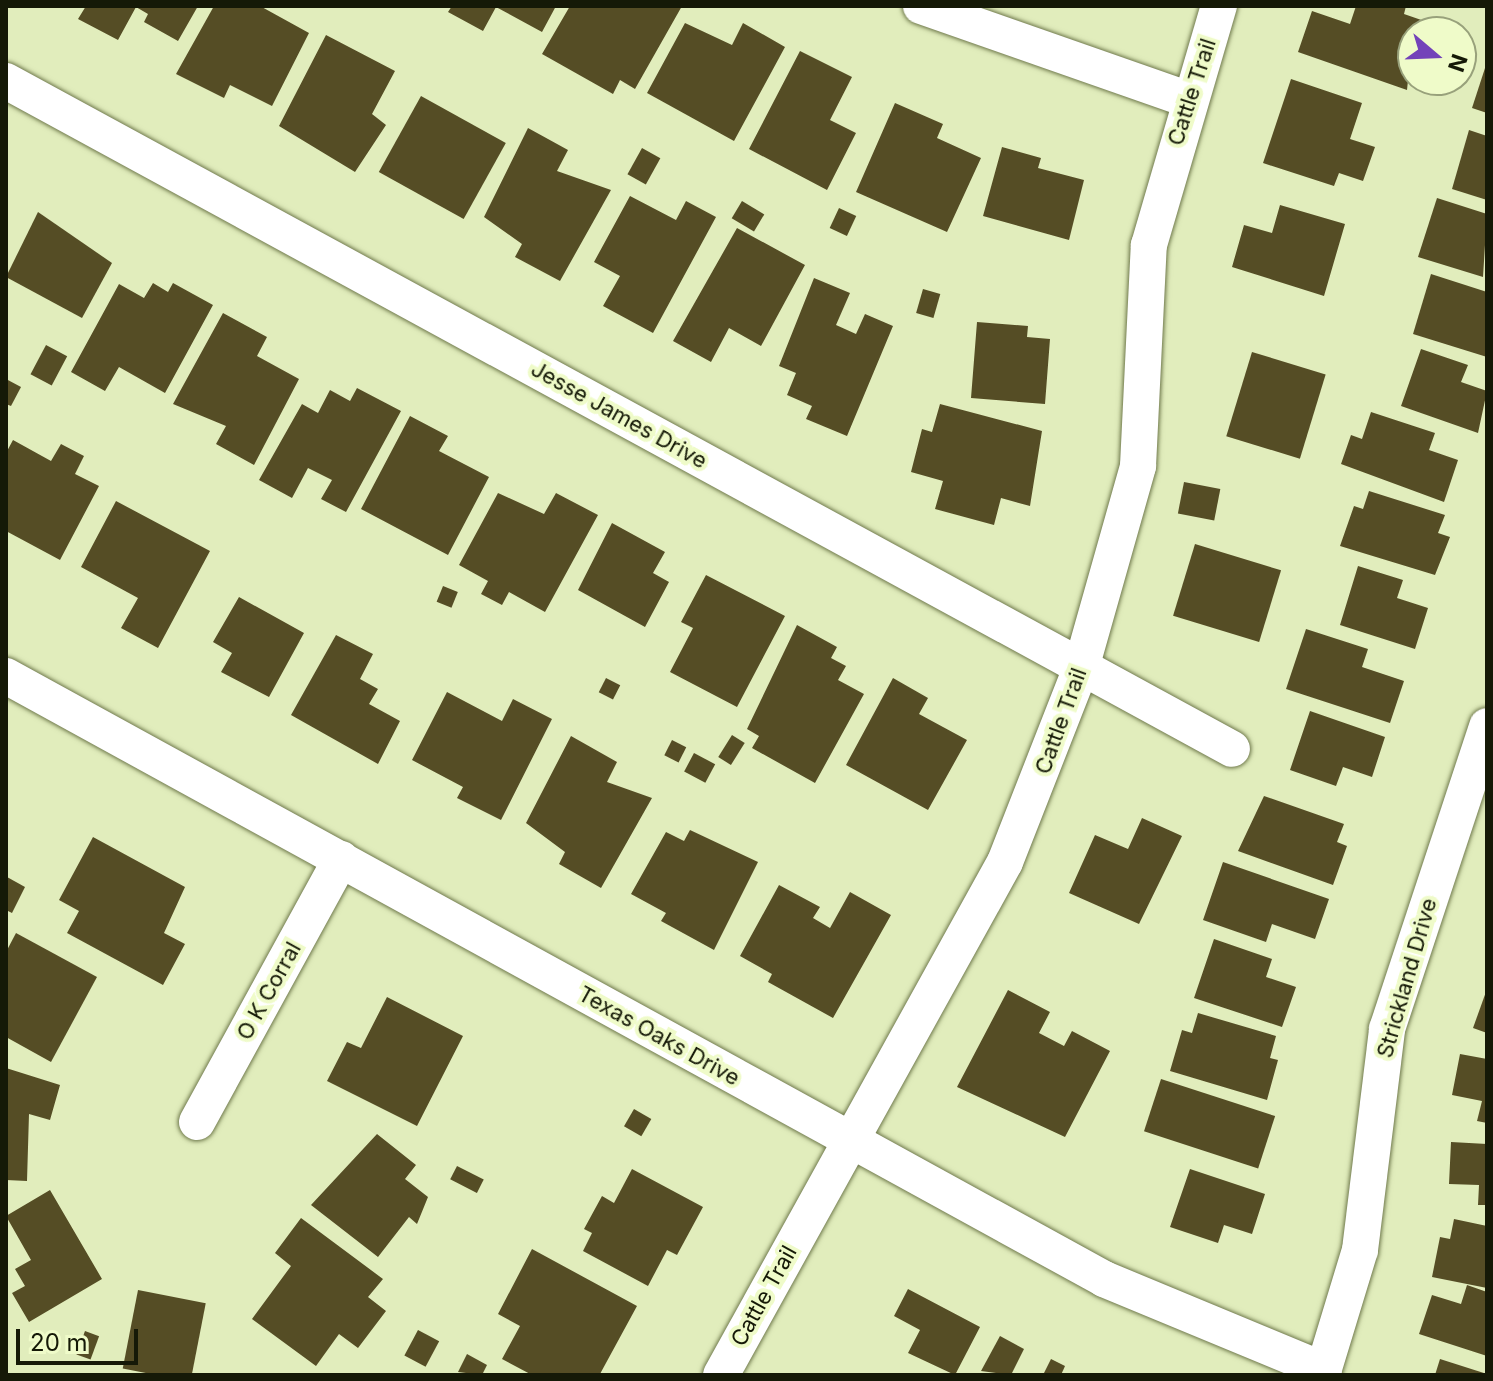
<!DOCTYPE html>
<html>
<head>
<meta charset="utf-8">
<style>
  body { margin:0 }
  #map { position:relative; width:1493px; height:1381px; overflow:hidden; background:#e1edbc; font-family:Inter,sans-serif }
  div>[style] { position:absolute }
  .building>* { inset:0; background:#554d25; transform-origin:0 0 }
  .roads { filter:drop-shadow(0 0 2px #707a4d) drop-shadow(0 0 2px #707a4d) }
  .minor>* { height:36px; margin:-18px; padding:0 18px; transform-origin:18px; border-radius:18px; background:#fff }
  span { translate:-50% -50%; white-space:nowrap; text-align:center; line-height:1.15; -webkit-text-stroke:8px #effbc9; paint-order:stroke }
  .street-label { font-size:22px; color:#151907 }
  .frame { position:absolute; inset:0; border:8px solid #151907; pointer-events:none }
  .north { position:absolute; left:1397px; top:16px; width:80px; height:80px; box-sizing:border-box; background:#effbc9; border:2px solid #98a17b; border-radius:50%; rotate:109deg; font-size:22px; font-weight:700; line-height:32px; text-align:center; color:#151907 }
  .north::after { content:''; display:block; margin:auto; width:28px; height:36px; background:#7342b9; clip-path:polygon(50% 0,100% 100%,50% 72%,0 100%) }
  .scale { position:absolute; left:16px; top:1329px; width:122px; height:36px; box-sizing:border-box; border:4px solid #151907; border-top:0; padding-left:10px; font-size:24px; line-height:28px; white-space:nowrap; color:#151907; -webkit-text-stroke:6px #effbc9; paint-order:stroke }
</style>
</head>
<body>
<div id="map">
  <div class="building">
    <div style="clip-path:polygon(86px 6px,198px 6px,178px 41px,144px 22px,148px 14px,136px 7px,118px 40px,78px 19px)"></div>
    <div style="clip-path:polygon(214px 6px,260px 6px,309px 33px,272px 106px,230px 85px,224px 98px,176px 74px)"></div>
    <div style="clip-path:polygon(452px 6px,556px 6px,542px 32px,496px 7px,483px 31px,448px 12px)"></div>
    <div style="clip-path:polygon(570px 6px,682px 6px,635px 89px,620px 80px,613px 94px,542px 54px)"></div>
    <div style="clip-path:polygon(1356px 6px,1406px 6px,1404px 14px,1430px 23px,1427px 32px,1413px 32px,1407px 90px,1298px 52px,1312px 11px,1350px 24px)"></div>
    <div style="clip-path:polygon(685px 23px,732px 45px,743px 23px,785px 47px,734px 141px,647px 93px)"></div>
    <div style="clip-path:polygon(326px 35px,395px 71px,372px 114px,386px 125px,355px 172px,279px 126px)"></div>
    <div style="clip-path:polygon(800px 51px,852px 77px,830px 120px,856px 133px,827px 190px,749px 149px)"></div>
    <div style="clip-path:polygon(1486px 65px,1487px 65px,1487px 113px,1472px 108px)"></div>
    <div style="clip-path:polygon(1291px 79px,1362px 103px,1350px 139px,1375px 147px,1363px 181px,1339px 173px,1334px 186px,1263px 163px)"></div>
    <div style="left:421px;top:96px;width:97px;height:87px;rotate:29deg"></div>
    <div style="clip-path:polygon(895px 103px,943px 124px,937px 138px,981px 158px,947px 232px,856px 192px)"></div>
    <div style="clip-path:polygon(528px 128px,568px 150px,557px 171px,611px 190px,560px 281px,515px 257px,522px 244px,484px 217px)"></div>
    <div style="clip-path:polygon(1469px 130px,1487px 136px,1487px 200px,1452px 189px)"></div>
    <div style="clip-path:polygon(1002px 147px,1041px 158px,1038px 168px,1084px 180px,1069px 240px,983px 216px)"></div>
    <div style="left:642px;top:148px;width:21px;height:30px;rotate:29deg"></div>
    <div style="clip-path:polygon(630px 196px,676px 220px,686px 201px,716px 217px,653px 333px,603px 306px,620px 276px,594px 262px)"></div>
    <div style="clip-path:polygon(1437px 198px,1487px 214px,1483px 277px,1418px 257px)"></div>
    <div style="left:742px;top:201px;width:26px;height:20px;rotate:31deg"></div>
    <div style="clip-path:polygon(1280px 205px,1345px 224px,1324px 296px,1232px 267px,1244px 225px,1272px 233px)"></div>
    <div style="left:839px;top:208px;width:19px;height:22px;rotate:25deg"></div>
    <div style="clip-path:polygon(38px 212px,112px 263px,82px 318px,6px 277px)"></div>
    <div style="clip-path:polygon(737px 228px,805px 265px,761px 346px,729px 328px,711px 362px,673px 341px)"></div>
    <div style="clip-path:polygon(1431px 274px,1487px 292px,1487px 357px,1413px 334px)"></div>
    <div style="clip-path:polygon(814px 278px,850px 293px,836px 325px,856px 334px,865px 314px,893px 326px,847px 436px,806px 419px,812px 406px,787px 395px,796px 373px,779px 366px)"></div>
    <div style="clip-path:polygon(153px 283px,168px 292px,173px 283px,213px 305px,165px 393px,119px 367px,105px 391px,71px 372px,119px 284px,144px 298px)"></div>
    <div style="left:923px;top:289px;width:18px;height:25px;rotate:16deg"></div>
    <div style="clip-path:polygon(223px 313px,267px 337px,257px 356px,299px 379px,254px 465px,216px 444px,226px 426px,173px 404px)"></div>
    <div style="clip-path:polygon(977px 322px,1028px 326px,1027px 337px,1050px 339px,1045px 404px,971px 398px)"></div>
    <div style="left:46px;top:345px;width:24px;height:33px;rotate:28deg"></div>
    <div style="clip-path:polygon(1421px 349px,1468px 365px,1461px 382px,1487px 391px,1478px 433px,1401px 406px)"></div>
    <div style="left:1252px;top:352px;width:77px;height:88px;rotate:17deg"></div>
    <div style="clip-path:polygon(6px 379px,21px 387px,11px 406px,6px 404px)"></div>
    <div style="clip-path:polygon(357px 388px,401px 411px,346px 512px,321px 499px,332px 480px,308px 468px,292px 498px,259px 480px,302px 404px,318px 413px,330px 390px,350px 401px)"></div>
    <div style="clip-path:polygon(940px 404px,1042px 431px,1030px 506px,1001px 498px,994px 525px,935px 509px,943px 481px,911px 472px,922px 429px,932px 432px)"></div>
    <div style="clip-path:polygon(1371px 412px,1435px 433px,1429px 450px,1458px 460px,1444px 502px,1341px 464px,1351px 435px,1362px 439px)"></div>
    <div style="clip-path:polygon(410px 416px,448px 436px,439px 451px,489px 477px,448px 555px,361px 509px)"></div>
    <div style="clip-path:polygon(13px 440px,51px 461px,61px 444px,84px 456px,75px 474px,99px 486px,60px 560px,6px 531px,6px 453px)"></div>
    <div style="left:1184px;top:482px;width:37px;height:32px;rotate:11deg"></div>
    <div style="clip-path:polygon(1369px 491px,1445px 515px,1438px 533px,1450px 537px,1435px 575px,1340px 546px,1354px 506px,1363px 509px)"></div>
    <div style="clip-path:polygon(498px 493px,544px 514px,556px 493px,598px 515px,545px 612px,509px 592px,502px 605px,481px 594px,488px 581px,459px 565px)"></div>
    <div style="clip-path:polygon(116px 501px,210px 551px,158px 648px,121px 628px,138px 598px,81px 567px)"></div>
    <div style="clip-path:polygon(612px 523px,665px 552px,653px 573px,669px 582px,645px 627px,578px 590px)"></div>
    <div style="left:1195px;top:544px;width:90px;height:75px;rotate:17deg"></div>
    <div style="clip-path:polygon(1358px 566px,1403px 580px,1397px 598px,1428px 608px,1415px 649px,1340px 625px)"></div>
    <div style="clip-path:polygon(706px 575px,785px 616px,737px 707px,670px 672px,693px 628px,681px 622px)"></div>
    <div style="left:443px;top:586px;width:16px;height:17px;rotate:22deg"></div>
    <div style="clip-path:polygon(239px 597px,304px 633px,269px 697px,221px 672px,232px 653px,213px 642px)"></div>
    <div style="clip-path:polygon(797px 625px,837px 647px,831px 658px,846px 666px,838px 680px,864px 694px,815px 783px,752px 748px,759px 736px,747px 729px)"></div>
    <div style="clip-path:polygon(1306px 629px,1368px 649px,1362px 667px,1404px 681px,1390px 723px,1286px 689px)"></div>
    <div style="clip-path:polygon(336px 635px,373px 654px,360px 679px,378px 689px,369px 704px,400px 721px,378px 764px,291px 715px)"></div>
    <div style="left:606px;top:678px;width:16px;height:16px;rotate:27deg"></div>
    <div style="clip-path:polygon(893px 678px,928px 698px,919px 714px,967px 740px,928px 810px,846px 765px)"></div>
    <div style="clip-path:polygon(447px 692px,502px 721px,513px 699px,552px 719px,501px 820px,457px 798px,463px 787px,412px 760px)"></div>
    <div style="clip-path:polygon(1310px 711px,1385px 737px,1372px 777px,1343px 767px,1336px 786px,1290px 770px)"></div>
    <div style="left:732px;top:735px;width:15px;height:26px;rotate:32deg"></div>
    <div style="clip-path:polygon(571px 736px,617px 762px,607px 782px,652px 798px,601px 888px,559px 864px,565px 852px,526px 823px)"></div>
    <div style="left:672px;top:740px;width:16px;height:17px;rotate:27deg"></div>
    <div style="left:694px;top:753px;width:24px;height:21px;rotate:28deg"></div>
    <div style="clip-path:polygon(1264px 796px,1344px 824px,1337px 842px,1347px 846px,1333px 885px,1238px 851px)"></div>
    <div style="clip-path:polygon(1142px 818px,1182px 836px,1139px 924px,1069px 893px,1095px 835px,1128px 849px)"></div>
    <div style="clip-path:polygon(690px 830px,758px 862px,714px 950px,661px 921px,666px 913px,631px 894px,666px 832px,684px 841px)"></div>
    <div style="clip-path:polygon(93px 837px,185px 887px,164px 933px,185px 944px,163px 985px,67px 933px,79px 911px,59px 900px)"></div>
    <div style="clip-path:polygon(1223px 862px,1329px 899px,1315px 939px,1272px 924px,1266px 942px,1203px 920px)"></div>
    <div style="clip-path:polygon(7px 877px,25px 887px,12px 913px,6px 910px)"></div>
    <div style="clip-path:polygon(779px 885px,820px 907px,813px 918px,830px 928px,850px 892px,891px 915px,833px 1018px,768px 982px,772px 974px,740px 956px)"></div>
    <div style="clip-path:polygon(16px 933px,97px 977px,51px 1062px,6px 1037px,6px 952px)"></div>
    <div style="clip-path:polygon(1214px 939px,1272px 959px,1266px 977px,1296px 987px,1282px 1027px,1194px 998px)"></div>
    <div style="clip-path:polygon(1487px 989px,1487px 1033px,1473px 1028px)"></div>
    <div style="clip-path:polygon(1008px 990px,1050px 1012px,1039px 1033px,1064px 1046px,1072px 1031px,1110px 1051px,1065px 1137px,957px 1087px)"></div>
    <div style="clip-path:polygon(387px 997px,463px 1036px,417px 1126px,327px 1081px,347px 1042px,361px 1048px)"></div>
    <div style="clip-path:polygon(1198px 1013px,1276px 1036px,1270px 1058px,1278px 1060px,1267px 1100px,1170px 1071px,1182px 1030px,1192px 1033px)"></div>
    <div style="clip-path:polygon(1460px 1054px,1487px 1059px,1487px 1123px,1477px 1121px,1482px 1101px,1452px 1095px)"></div>
    <div style="clip-path:polygon(6px 1068px,60px 1085px,50px 1120px,29px 1114px,27px 1181px,6px 1180px)"></div>
    <div style="left:1161px;top:1079px;width:120px;height:55px;rotate:18deg"></div>
    <div style="left:634px;top:1109px;width:20px;height:20px;rotate:30deg"></div>
    <div style="clip-path:polygon(377px 1134px,416px 1165px,405px 1179px,428px 1197px,417px 1224px,409px 1217px,378px 1257px,311px 1205px)"></div>
    <div style="clip-path:polygon(1451px 1142px,1487px 1144px,1487px 1205px,1478px 1205px,1479px 1185px,1449px 1184px)"></div>
    <div style="left:457px;top:1166px;width:30px;height:15px;rotate:27deg"></div>
    <div style="clip-path:polygon(632px 1169px,703px 1207px,677px 1255px,667px 1250px,648px 1286px,583px 1251px,592px 1233px,584px 1229px,602px 1196px,614px 1203px)"></div>
    <div style="clip-path:polygon(1190px 1169px,1265px 1194px,1252px 1234px,1224px 1225px,1218px 1243px,1170px 1227px)"></div>
    <div style="clip-path:polygon(50px 1190px,102px 1279px,29px 1322px,12px 1293px,25px 1286px,15px 1269px,31px 1260px,6px 1216px)"></div>
    <div style="clip-path:polygon(301px 1218px,383px 1279px,368px 1297px,386px 1311px,358px 1348px,339px 1334px,316px 1366px,252px 1319px,291px 1266px,275px 1253px)"></div>
    <div style="clip-path:polygon(1454px 1219px,1487px 1226px,1487px 1288px,1432px 1277px,1440px 1237px,1450px 1239px)"></div>
    <div style="clip-path:polygon(532px 1249px,637px 1306px,600px 1374px,532px 1375px,502px 1359px,520px 1326px,498px 1314px)"></div>
    <div style="clip-path:polygon(1467px 1285px,1487px 1292px,1487px 1356px,1419px 1334px,1432px 1295px,1461px 1304px)"></div>
    <div style="clip-path:polygon(908px 1289px,980px 1327px,955px 1375px,908px 1353px,920px 1330px,894px 1316px)"></div>
    <div style="left:138px;top:1290px;width:69px;height:80px;rotate:11deg"></div>
    <div style="left:418px;top:1330px;width:24px;height:29px;rotate:28deg"></div>
    <div style="left:85px;top:1331px;width:15px;height:25px;rotate:20deg"></div>
    <div style="clip-path:polygon(1000px 1336px,1024px 1349px,1011px 1375px,981px 1371px)"></div>
    <div style="clip-path:polygon(467px 1354px,487px 1365px,482px 1375px,458px 1372px)"></div>
    <div style="clip-path:polygon(1051px 1359px,1065px 1366px,1061px 1375px,1043px 1375px)"></div>
    <div style="clip-path:polygon(1440px 1359px,1487px 1374px,1487px 1375px,1435px 1375px)"></div>
  </div>
  <div class="roads">
    <div class="minor">
      <div style="left:921px;top:6px;width:284px;rotate:19.3deg"></div>
      <div style="left:6px;top:81px;width:1396px;rotate:28.58deg"></div>
      <div style="left:6px;top:676px;width:1253px;rotate:28.77deg"></div>
      <div style="left:1104px;top:1279px;width:238px;rotate:22.5deg"></div>
      <div style="left:197px;top:1122px;width:300px;rotate:-61.3deg"></div>
      <div style="left:721px;top:1375px;width:586px;rotate:-61.03deg"></div>
      <div style="left:1005px;top:862px;width:208px;rotate:-68.6deg"></div>
      <div style="left:1081px;top:668px;width:210px;rotate:-74.2deg"></div>
      <div style="left:1138px;top:466px;width:221px;rotate:-87.2deg"></div>
      <div style="left:1149px;top:245px;width:249px;rotate:-73.7deg"></div>
      <div style="left:1322px;top:1375px;width:131px;rotate:-73.1deg"></div>
      <div style="left:1360px;top:1250px;width:223px;rotate:-83deg"></div>
      <div style="left:1387px;top:1029px;width:319px;rotate:-71.7deg"></div>
    </div>
  </div>
  <div class="street-label">
    <span style="left:1192px;top:92px;rotate:-72deg">Cattle Trail</span>
    <span style="left:619px;top:415px;rotate:29deg">Jesse James Drive</span>
    <span style="left:1061px;top:721px;rotate:-70deg">Cattle Trail</span>
    <span style="left:1407px;top:978px;rotate:-74deg">Strickland Drive</span>
    <span style="left:269px;top:991px;rotate:-61deg">O K Corral</span>
    <span style="left:659px;top:1036px;rotate:29deg">Texas Oaks Drive</span>
    <span style="left:764px;top:1296px;rotate:-61deg">Cattle Trail</span>
  </div>
  <div class="frame"></div>
  <div class="north">N</div>
  <div class="scale">20 m</div>
</div>
</body>
</html>
